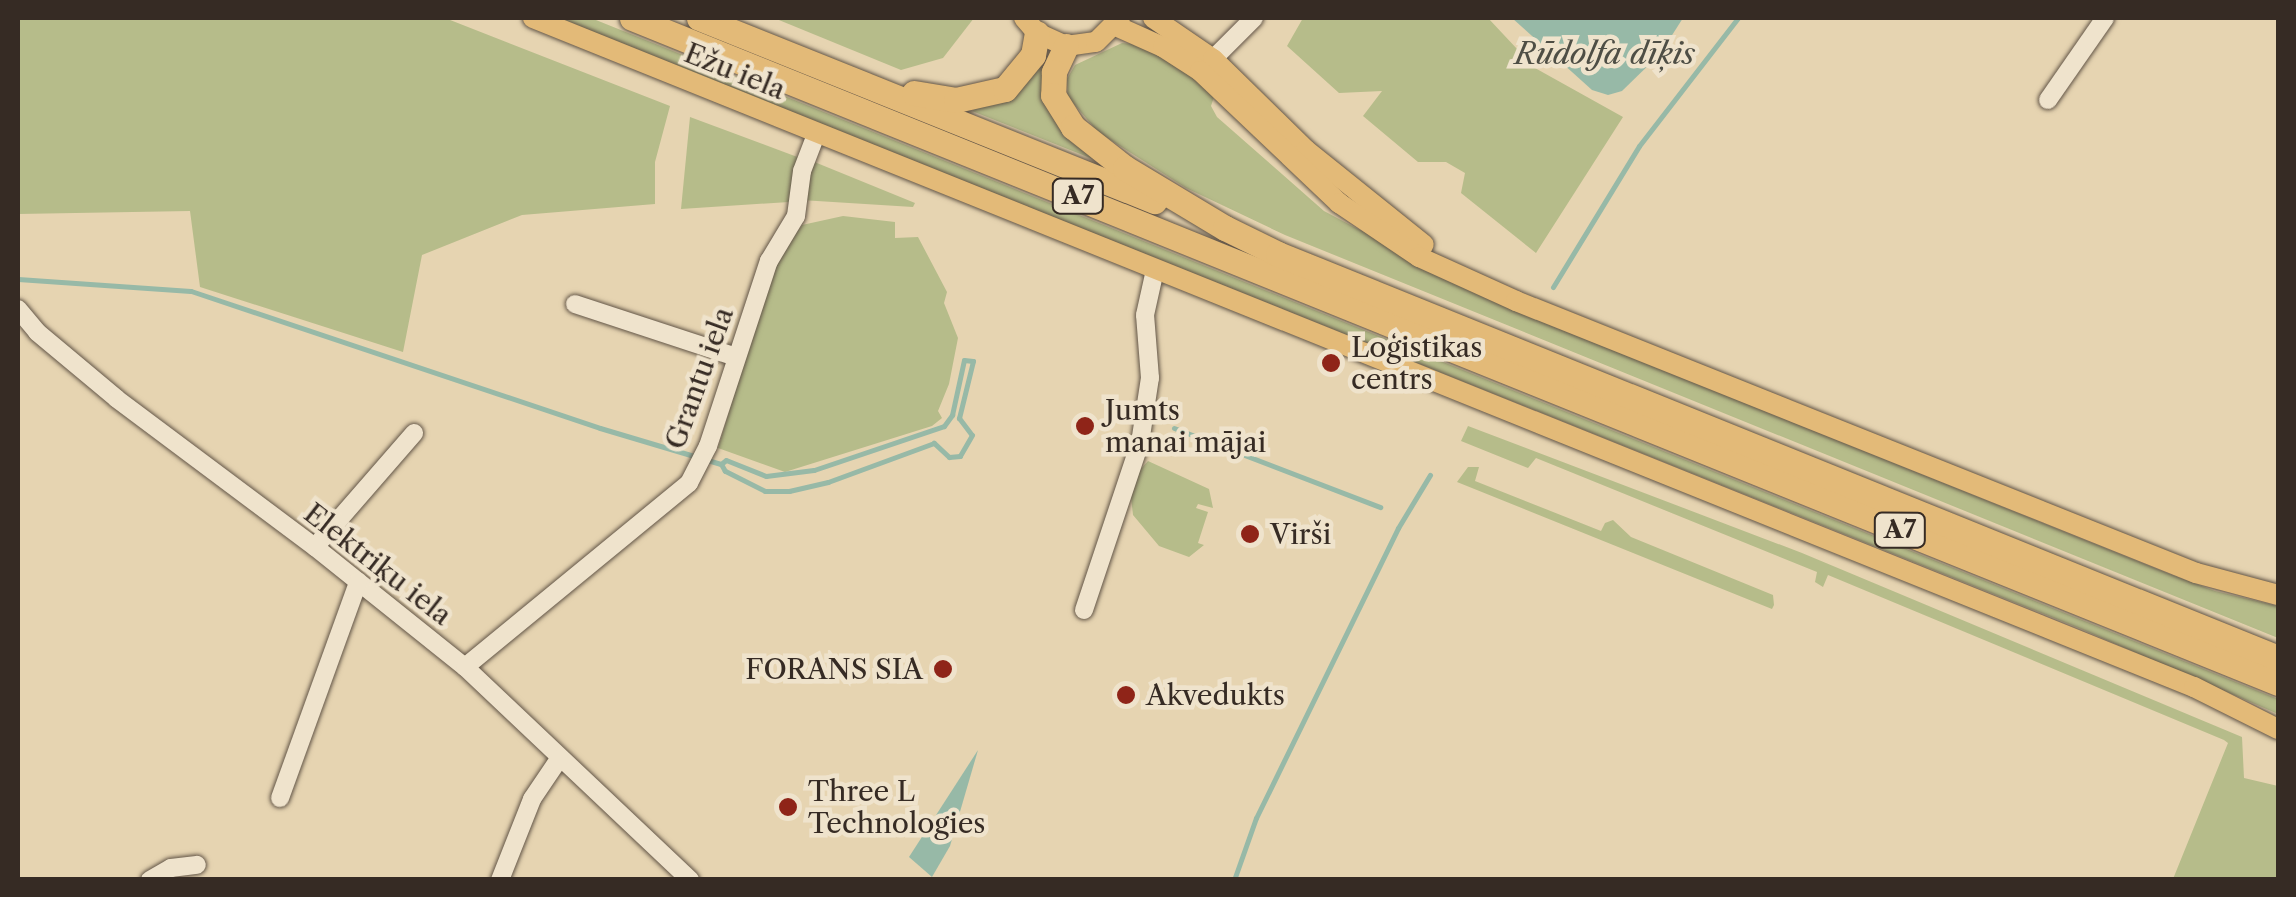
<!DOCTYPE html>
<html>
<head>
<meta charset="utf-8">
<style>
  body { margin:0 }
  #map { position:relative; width:2296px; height:897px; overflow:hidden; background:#e6d4b1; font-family:"Libre Caslon Text",serif }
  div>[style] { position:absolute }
  .green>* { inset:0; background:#b6bc8a }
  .water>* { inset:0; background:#97b9a7 }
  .stream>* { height:5px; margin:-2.5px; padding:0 2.5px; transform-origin:2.5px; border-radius:2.5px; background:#97b9a7 }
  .roads { filter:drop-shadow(0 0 2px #625547) drop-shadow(0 0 2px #625547) }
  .minor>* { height:18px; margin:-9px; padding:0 9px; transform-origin:9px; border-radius:9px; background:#efe3cc }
  .major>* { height:20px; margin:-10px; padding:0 10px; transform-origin:10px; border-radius:10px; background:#e3ba78 }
  .highway>* { height:25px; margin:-12.5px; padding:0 12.5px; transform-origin:12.5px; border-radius:12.5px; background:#e3ba78 }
  .dots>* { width:28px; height:28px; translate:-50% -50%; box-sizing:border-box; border:5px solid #efe3cc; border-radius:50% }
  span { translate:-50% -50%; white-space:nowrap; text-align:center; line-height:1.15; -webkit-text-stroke:9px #efe3cc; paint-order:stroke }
  .shield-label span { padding:2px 8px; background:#efe3cc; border:2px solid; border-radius:8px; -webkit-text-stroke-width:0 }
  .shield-label { font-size:25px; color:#362b24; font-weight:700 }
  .street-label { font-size:28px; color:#362b24 }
  .poi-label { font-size:28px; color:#362b24 }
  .left { translate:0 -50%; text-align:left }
  .right { translate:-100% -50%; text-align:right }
  .water-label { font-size:30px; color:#4e4e45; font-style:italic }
  .frame { position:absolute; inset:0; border:20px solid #362b24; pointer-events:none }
</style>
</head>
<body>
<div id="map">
  <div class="green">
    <div style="clip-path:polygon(18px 18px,445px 18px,670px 106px,655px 162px,655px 204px,522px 215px,422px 255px,403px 352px,200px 287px,190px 211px,18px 214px)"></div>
    <div style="clip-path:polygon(556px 18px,591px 18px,2278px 699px,2278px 714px,2081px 629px)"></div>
    <div style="clip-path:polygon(774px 18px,974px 18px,943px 58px,901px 70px)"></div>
    <div style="clip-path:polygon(1303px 18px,1488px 18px,1535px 68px,1623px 117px,1536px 253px,1461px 193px,1465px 173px,1446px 162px,1418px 162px,1363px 116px,1382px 91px,1339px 93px,1287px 46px)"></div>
    <div style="clip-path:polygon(1122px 43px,1146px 45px,1215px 94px,1211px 106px,1217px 117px,1324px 211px,1356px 228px,1769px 413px,2167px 573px,2215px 591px,2278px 606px,2278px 638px,1285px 235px,1186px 188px,1098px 132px,1068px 97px,1067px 79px,1075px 65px)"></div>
    <div style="clip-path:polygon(1042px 64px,1044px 70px,1118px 169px,972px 111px)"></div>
    <div style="clip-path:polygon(690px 117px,800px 158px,789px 202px,681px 209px)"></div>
    <div style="clip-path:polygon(812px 161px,915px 203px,913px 207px,801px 200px)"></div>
    <div style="clip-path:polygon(843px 216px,895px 222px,895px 238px,918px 237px,947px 292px,944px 303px,958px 338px,949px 384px,938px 411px,942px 418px,932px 426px,785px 472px,718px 448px,774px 264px,802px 225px)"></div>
    <div style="clip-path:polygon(1468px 426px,1802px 553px,2242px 737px,2244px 778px,2278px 786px,2278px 879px,2173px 879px,2228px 743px,2224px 740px,1828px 575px,1823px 587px,1815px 582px,1817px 572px,1536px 458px,1528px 468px,1461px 441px)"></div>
    <div style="clip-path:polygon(1148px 461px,1209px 489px,1213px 508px,1198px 504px,1196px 508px,1208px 512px,1198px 543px,1204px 545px,1189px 557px,1159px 546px,1133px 515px,1131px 497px,1139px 471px)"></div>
    <div style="clip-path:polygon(1468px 467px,1479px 467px,1475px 481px,1601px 531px,1605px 523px,1613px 520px,1631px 537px,1773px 595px,1774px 605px,1772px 609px,1757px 603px,1457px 482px)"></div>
  </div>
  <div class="water">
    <div style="clip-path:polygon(1512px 18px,1683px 18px,1660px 54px,1622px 91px,1608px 95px,1592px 90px)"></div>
    <div style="clip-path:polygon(978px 750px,950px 846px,932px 877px,909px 857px)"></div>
  </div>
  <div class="stream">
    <div style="left:18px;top:279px;width:173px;rotate:4deg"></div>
    <div style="left:191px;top:291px;width:431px;rotate:18.5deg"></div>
    <div style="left:600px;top:428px;width:126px;rotate:16.6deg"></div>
    <div style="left:721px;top:464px;width:6px;rotate:-39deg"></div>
    <div style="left:726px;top:460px;width:43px;rotate:21.8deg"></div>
    <div style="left:766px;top:476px;width:48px;rotate:-7.1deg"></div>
    <div style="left:814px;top:470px;width:137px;rotate:-18.7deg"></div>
    <div style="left:944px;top:426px;width:14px;rotate:-54deg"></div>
    <div style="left:952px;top:415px;width:56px;rotate:-77.7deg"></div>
    <div style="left:964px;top:360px;width:9px;rotate:6deg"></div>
    <div style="left:973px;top:361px;width:59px;rotate:103.8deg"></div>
    <div style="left:959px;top:418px;width:21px;rotate:53deg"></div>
    <div style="left:972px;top:435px;width:24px;rotate:120deg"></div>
    <div style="left:960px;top:456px;width:11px;rotate:175deg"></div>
    <div style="left:949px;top:457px;width:21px;rotate:-137deg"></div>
    <div style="left:934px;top:443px;width:113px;rotate:159.8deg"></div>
    <div style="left:828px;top:482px;width:40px;rotate:167deg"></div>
    <div style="left:789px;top:491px;width:24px;rotate:180deg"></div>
    <div style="left:765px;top:491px;width:45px;rotate:-153.4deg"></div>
    <div style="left:725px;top:471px;width:8px;rotate:-120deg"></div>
    <div style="left:1553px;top:287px;width:165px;rotate:-58.6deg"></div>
    <div style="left:1639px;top:146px;width:162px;rotate:-52.3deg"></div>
    <div style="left:1174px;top:428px;width:221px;rotate:21deg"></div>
    <div style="left:1234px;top:880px;width:66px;rotate:-70.5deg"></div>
    <div style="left:1256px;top:818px;width:323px;rotate:-63.9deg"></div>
    <div style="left:1398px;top:528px;width:62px;rotate:-58.9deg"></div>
  </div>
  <div class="roads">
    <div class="minor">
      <div style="left:1213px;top:59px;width:58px;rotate:-45deg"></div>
      <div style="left:2048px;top:100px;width:100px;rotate:-55.2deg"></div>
      <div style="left:575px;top:304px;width:169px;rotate:18.2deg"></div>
      <div style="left:18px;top:309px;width:30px;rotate:50deg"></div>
      <div style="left:37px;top:332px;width:104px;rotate:39.9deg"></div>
      <div style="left:117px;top:399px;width:247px;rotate:36.8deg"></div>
      <div style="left:315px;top:547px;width:192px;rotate:38.7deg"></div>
      <div style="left:465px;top:667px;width:310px;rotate:43.4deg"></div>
      <div style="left:315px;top:547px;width:151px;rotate:-49deg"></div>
      <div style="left:1084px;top:610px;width:176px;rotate:-71.5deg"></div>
      <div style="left:1140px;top:443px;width:66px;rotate:-81.3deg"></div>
      <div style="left:1150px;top:378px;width:63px;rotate:-94.5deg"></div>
      <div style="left:1145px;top:315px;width:46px;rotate:-77.5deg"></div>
      <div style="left:465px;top:667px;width:290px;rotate:-39.4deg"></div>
      <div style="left:689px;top:483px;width:42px;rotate:-62.8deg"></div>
      <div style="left:708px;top:446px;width:195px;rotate:-71.8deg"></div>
      <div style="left:769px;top:261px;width:52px;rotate:-59deg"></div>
      <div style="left:796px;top:216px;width:45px;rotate:-82.4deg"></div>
      <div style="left:802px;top:171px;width:40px;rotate:-69deg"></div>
      <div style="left:280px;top:798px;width:230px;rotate:-70.1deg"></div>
      <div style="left:150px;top:880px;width:24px;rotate:-30deg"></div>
      <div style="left:171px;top:868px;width:26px;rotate:-7deg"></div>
      <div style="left:500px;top:880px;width:87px;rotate:-68.4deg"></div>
      <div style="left:532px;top:799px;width:48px;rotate:-56deg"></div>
    </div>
    <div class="major">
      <div style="left:533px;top:18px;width:1791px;rotate:21.94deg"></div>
      <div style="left:2194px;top:687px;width:94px;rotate:26.6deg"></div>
      <div style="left:1024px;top:18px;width:20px;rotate:49deg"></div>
      <div style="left:1037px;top:33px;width:32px;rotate:24deg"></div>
      <div style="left:1066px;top:46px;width:30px;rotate:-8deg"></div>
      <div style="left:1096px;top:42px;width:34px;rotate:-45deg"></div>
      <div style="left:1153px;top:18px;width:73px;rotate:34.3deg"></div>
      <div style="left:1213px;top:59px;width:130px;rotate:44.4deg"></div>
      <div style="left:1306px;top:150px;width:151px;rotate:38.8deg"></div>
      <div style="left:1116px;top:26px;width:51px;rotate:24.1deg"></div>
      <div style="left:1163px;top:47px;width:44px;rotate:33deg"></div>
      <div style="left:1200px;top:71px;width:192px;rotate:43.5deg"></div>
      <div style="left:1339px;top:203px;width:97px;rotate:34deg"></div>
      <div style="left:1419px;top:257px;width:107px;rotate:24.4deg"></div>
      <div style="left:1516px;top:301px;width:732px;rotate:21.8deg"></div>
      <div style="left:2196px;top:573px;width:85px;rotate:15deg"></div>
    </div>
    <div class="highway">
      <div style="left:632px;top:18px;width:1775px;rotate:22deg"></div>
      <div style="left:699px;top:18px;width:491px;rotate:21.9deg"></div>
      <div style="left:1066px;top:46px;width:29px;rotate:115deg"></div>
      <div style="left:1054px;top:72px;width:23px;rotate:92deg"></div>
      <div style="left:1053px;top:95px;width:38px;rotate:58deg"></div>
      <div style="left:1073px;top:127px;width:66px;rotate:38.3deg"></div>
      <div style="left:1125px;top:168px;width:117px;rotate:31deg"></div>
      <div style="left:1225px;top:228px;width:59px;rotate:26.1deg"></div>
      <div style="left:1278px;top:254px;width:1079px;rotate:22deg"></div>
      <div style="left:914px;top:93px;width:43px;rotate:9.5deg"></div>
      <div style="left:956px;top:100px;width:50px;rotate:-12.7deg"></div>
      <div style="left:1005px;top:89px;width:44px;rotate:-50.5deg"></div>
      <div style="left:1033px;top:55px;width:22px;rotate:-80deg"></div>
    </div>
  </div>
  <div class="dots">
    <div style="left:1331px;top:363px;background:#8f2418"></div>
    <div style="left:1085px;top:426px;background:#8f2418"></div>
    <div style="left:1250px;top:534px;background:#8f2418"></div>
    <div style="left:943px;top:669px;background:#8f2418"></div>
    <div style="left:1126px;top:695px;background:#8f2418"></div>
    <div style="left:788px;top:807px;background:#8f2418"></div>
  </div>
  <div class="shield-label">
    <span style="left:1078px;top:196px">A7</span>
    <span style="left:1900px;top:530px">A7</span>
  </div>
  <div class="street-label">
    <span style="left:735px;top:71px;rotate:22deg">Ežu iela</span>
    <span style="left:699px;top:378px;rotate:-70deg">Grantu iela</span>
    <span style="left:378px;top:564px;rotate:38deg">Elektriķu iela</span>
  </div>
  <div class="poi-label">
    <span class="left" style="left:1351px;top:363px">Loģistikas<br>centrs</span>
    <span class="left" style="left:1105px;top:426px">Jumts<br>manai mājai</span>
    <span class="left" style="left:1270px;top:534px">Virši</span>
    <span class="right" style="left:923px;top:669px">FORANS SIA</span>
    <span class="left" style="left:1146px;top:695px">Akvedukts</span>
    <span class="left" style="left:808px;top:807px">Three L<br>Technologies</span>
  </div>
  <div class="water-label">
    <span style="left:1605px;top:54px">Rūdolfa dīķis</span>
  </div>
  <div class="frame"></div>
</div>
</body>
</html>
